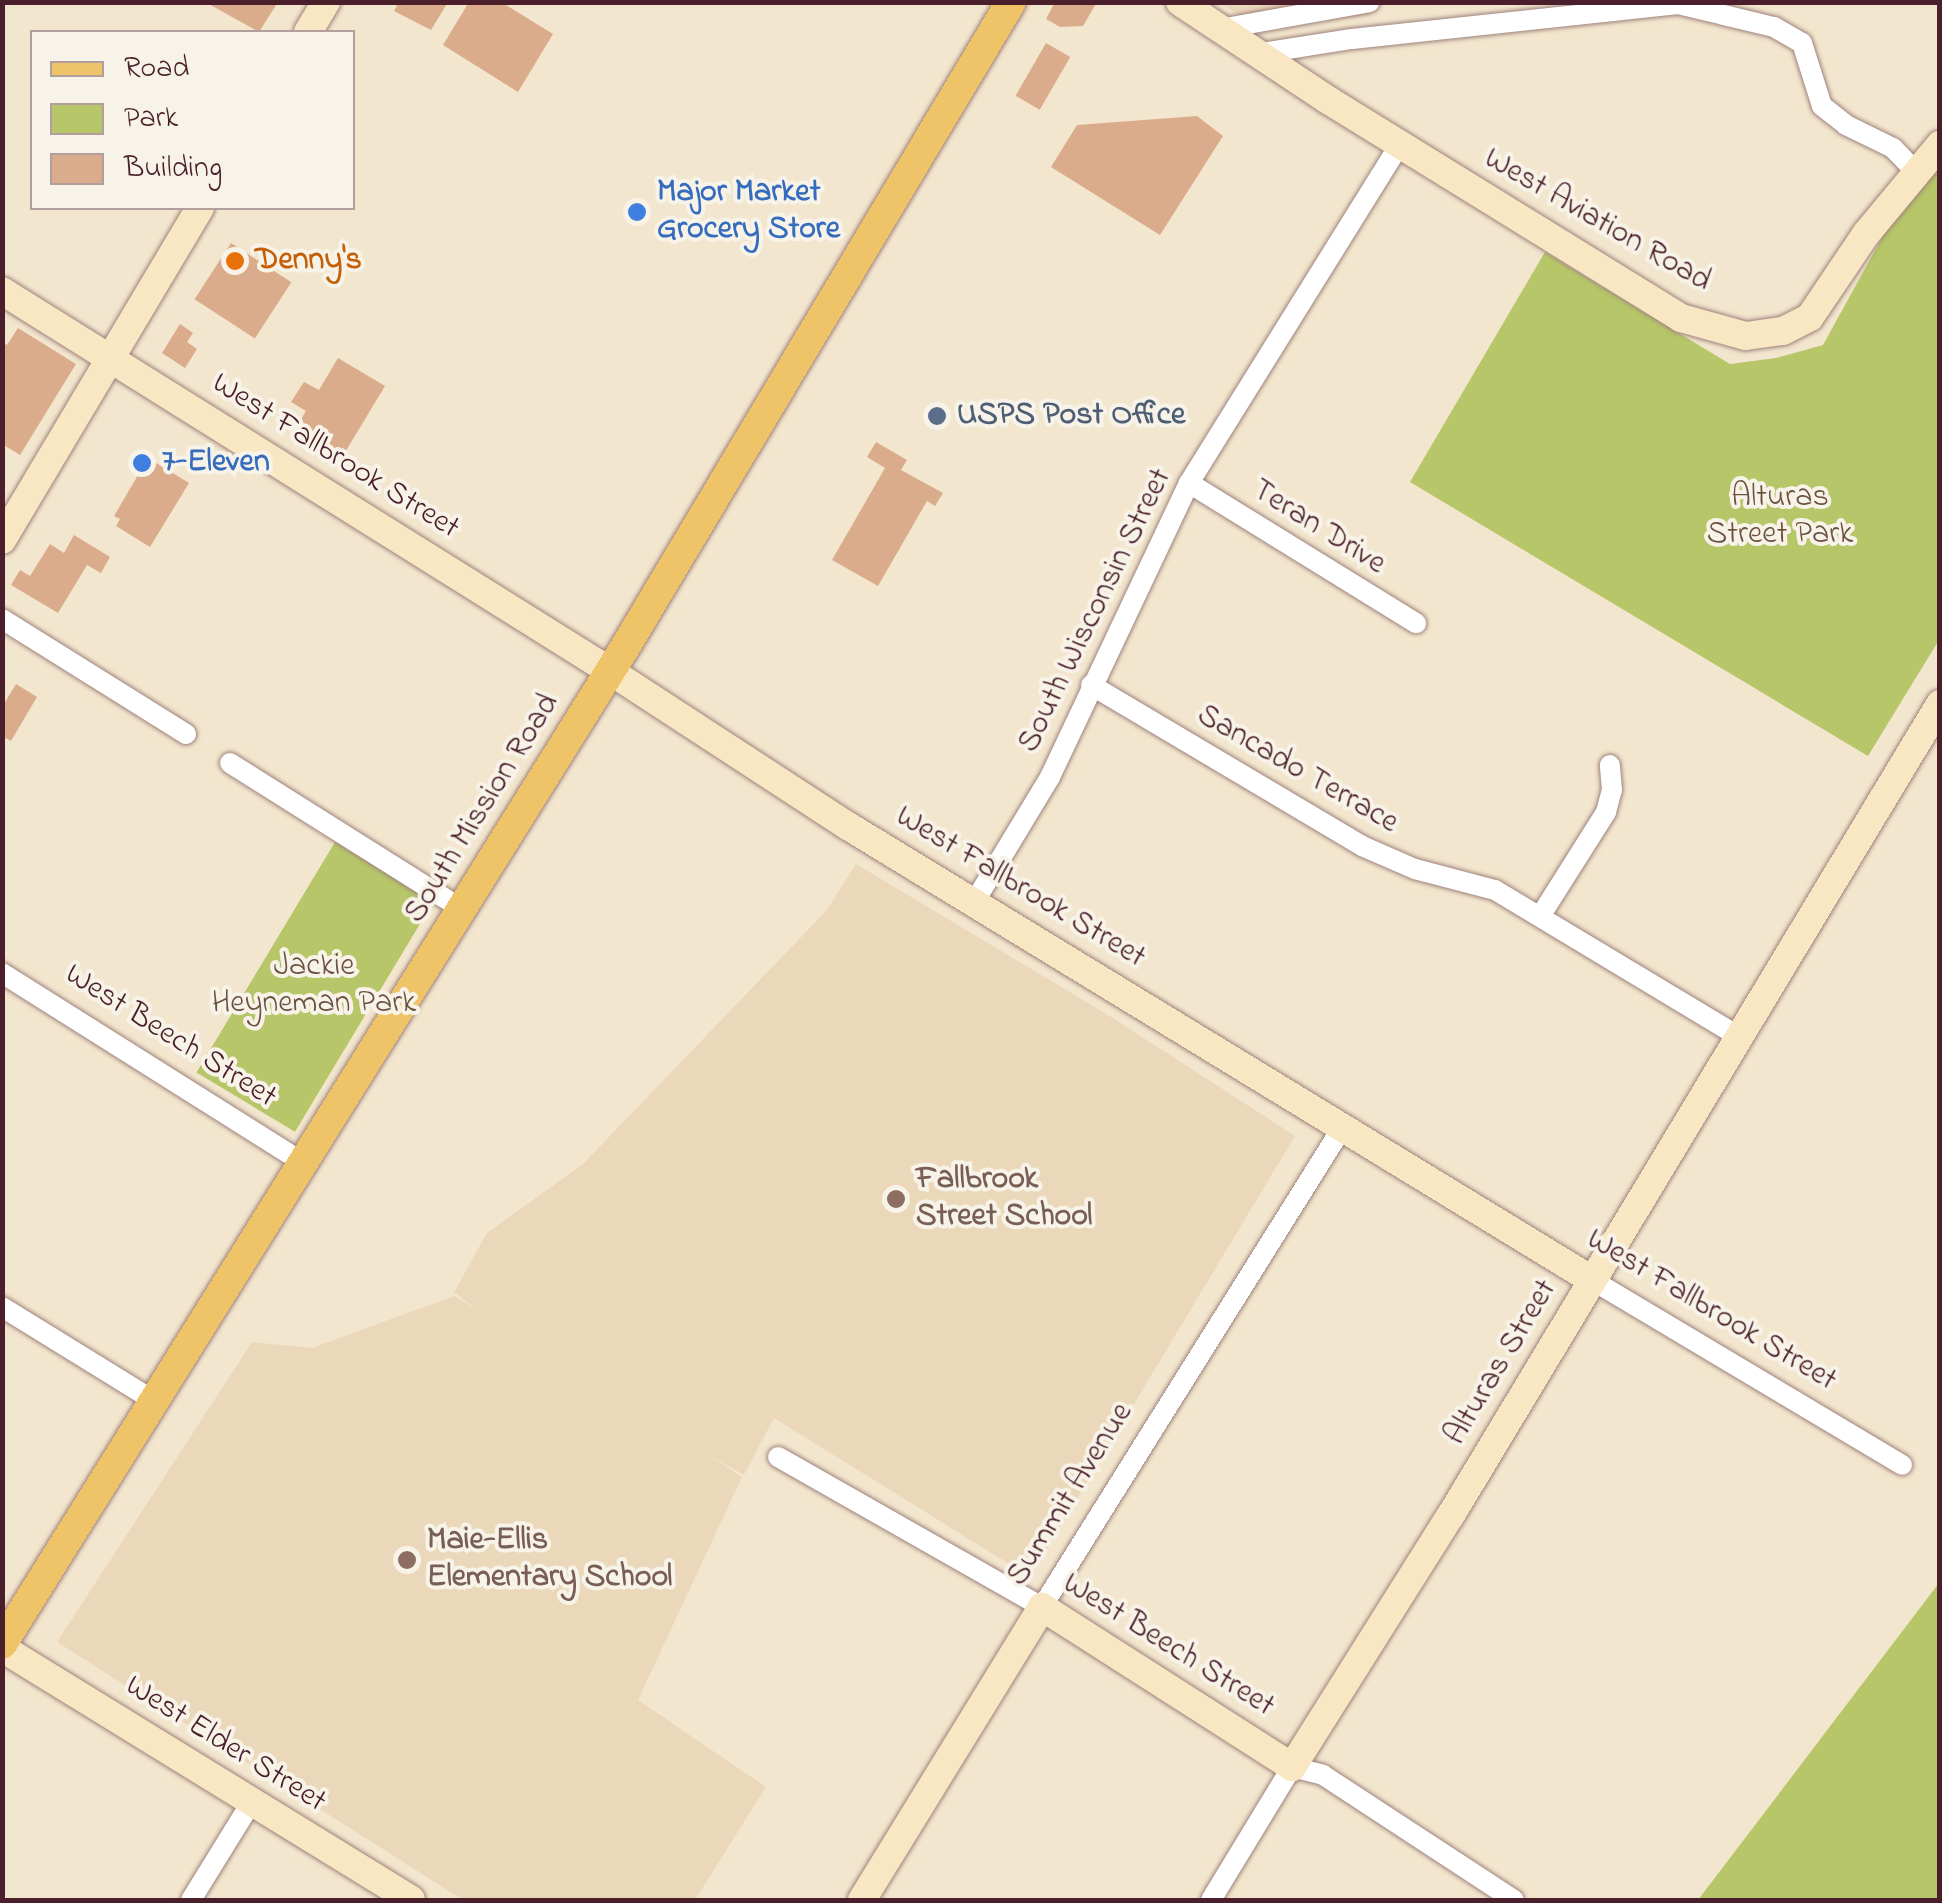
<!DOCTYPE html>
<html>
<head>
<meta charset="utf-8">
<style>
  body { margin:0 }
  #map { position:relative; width:1942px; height:1903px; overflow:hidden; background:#f3e6ce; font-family:"Indie Flower",sans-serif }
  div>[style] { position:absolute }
  .built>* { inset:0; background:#ebd8ba }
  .green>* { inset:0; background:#b7c669; transform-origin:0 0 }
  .building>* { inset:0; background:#dbac8b; transform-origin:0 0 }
  .roads { filter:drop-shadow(0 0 2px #9e827c) drop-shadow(0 0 2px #9e827c) }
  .street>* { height:20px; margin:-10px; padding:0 10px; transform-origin:10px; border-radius:10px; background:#fff }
  .secondary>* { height:28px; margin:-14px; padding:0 14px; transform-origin:14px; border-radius:14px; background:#f9e7c3 }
  .primary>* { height:30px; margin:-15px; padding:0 15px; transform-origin:15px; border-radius:15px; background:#efc469 }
  .dots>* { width:28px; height:28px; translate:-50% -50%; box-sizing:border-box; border:5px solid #f7f3e8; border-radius:50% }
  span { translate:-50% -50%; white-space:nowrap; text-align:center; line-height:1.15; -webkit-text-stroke:8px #f7f3e8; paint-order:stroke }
  .shop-label { font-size:32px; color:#366cbe; font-weight:700 }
  .left { translate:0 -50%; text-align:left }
  .street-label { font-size:32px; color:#4a1f2b }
  .food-label { font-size:32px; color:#c56008; font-weight:700 }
  .service-label { font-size:32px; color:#4e5e75; font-weight:700 }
  .park-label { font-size:32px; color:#6b513e }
  .education-label { font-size:32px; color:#785e54; font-weight:700 }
  .frame { position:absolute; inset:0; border:5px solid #4a1f2b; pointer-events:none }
  .legend { position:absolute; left:30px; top:30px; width:325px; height:180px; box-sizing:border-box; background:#f7f3e8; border:2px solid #b29e9c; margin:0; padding:12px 18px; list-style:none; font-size:30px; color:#4a1f2b }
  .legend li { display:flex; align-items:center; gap:20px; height:50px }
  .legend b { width:50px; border:2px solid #b29e9c }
</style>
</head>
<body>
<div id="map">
  <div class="built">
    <div style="clip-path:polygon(1220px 3px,1370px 3px,1371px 15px,1261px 29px)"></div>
    <div style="clip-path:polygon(856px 864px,1108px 1015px,1295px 1136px,1030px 1577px,774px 1418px,744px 1475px,709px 1455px,742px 1477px,638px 1700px,766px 1787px,695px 1900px,463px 1900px,57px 1642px,252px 1342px,312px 1348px,454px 1296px,475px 1308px,454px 1292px,487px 1233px,583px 1164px,827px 910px)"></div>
  </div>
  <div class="green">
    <div style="clip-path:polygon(1939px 165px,1939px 640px,1868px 756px,1410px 482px,1545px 252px,1730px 364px,1776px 358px,1823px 345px,1889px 225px)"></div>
    <div style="left:335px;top:842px;width:115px;height:269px;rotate:31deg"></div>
    <div style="clip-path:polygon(1939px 1583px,1939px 1900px,1698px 1900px)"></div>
  </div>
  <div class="building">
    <div style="clip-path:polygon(205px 2px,278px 2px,259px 32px)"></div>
    <div style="clip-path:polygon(391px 2px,448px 2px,431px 30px,394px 11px,397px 6px)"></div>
    <div style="clip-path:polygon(469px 2px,501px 2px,553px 34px,518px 92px,443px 45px)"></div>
    <div style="clip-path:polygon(1055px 2px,1097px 2px,1083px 26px,1060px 27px,1046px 19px)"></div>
    <div style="left:1046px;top:43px;width:28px;height:61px;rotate:30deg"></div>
    <div style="clip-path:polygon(1197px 116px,1223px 136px,1160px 235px,1051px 167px,1077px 125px)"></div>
    <div style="left:231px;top:243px;width:72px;height:67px;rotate:33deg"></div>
    <div style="clip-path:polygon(180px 324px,193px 333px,187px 342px,197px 349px,185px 368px,162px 353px)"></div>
    <div style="clip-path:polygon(18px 328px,76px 364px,20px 455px,2px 444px,2px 342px,7px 345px)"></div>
    <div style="clip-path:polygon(338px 358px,385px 386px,344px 454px,297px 426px,306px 411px,291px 402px,304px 382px,319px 390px)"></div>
    <div style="clip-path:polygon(876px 442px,907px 460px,901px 470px,943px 493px,935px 506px,927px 501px,878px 586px,832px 560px,885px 468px,867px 457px)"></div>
    <div style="clip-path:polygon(148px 458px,189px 483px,150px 547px,116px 526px,120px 519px,114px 516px)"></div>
    <div style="clip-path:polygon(74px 535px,110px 557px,101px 573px,87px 565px,58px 613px,11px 585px,20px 570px,30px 576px,50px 544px,64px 553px)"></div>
    <div style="clip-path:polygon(16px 684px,37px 697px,11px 741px,2px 736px,2px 707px)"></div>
  </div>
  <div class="roads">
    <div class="street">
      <div style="left:1220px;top:29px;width:152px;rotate:-10.2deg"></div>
      <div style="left:1256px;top:54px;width:97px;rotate:-8.9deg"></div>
      <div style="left:1352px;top:39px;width:328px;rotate:-6.1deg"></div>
      <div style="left:1678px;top:4px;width:99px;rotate:13.5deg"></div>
      <div style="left:1774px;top:27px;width:32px;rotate:30deg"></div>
      <div style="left:1802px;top:43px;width:66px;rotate:72.4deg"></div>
      <div style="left:1822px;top:106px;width:31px;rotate:38deg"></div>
      <div style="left:1846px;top:125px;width:52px;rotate:26.1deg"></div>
      <div style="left:1893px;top:148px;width:35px;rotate:46deg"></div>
      <div style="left:1189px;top:483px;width:267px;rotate:31.7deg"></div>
      <div style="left:2px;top:619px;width:217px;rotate:32deg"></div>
      <div style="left:1091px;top:685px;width:315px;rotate:30.7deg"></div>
      <div style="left:1362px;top:846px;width:58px;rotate:23.5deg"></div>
      <div style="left:1415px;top:869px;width:83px;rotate:14.7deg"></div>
      <div style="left:1495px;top:890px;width:287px;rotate:31deg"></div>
      <div style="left:230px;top:763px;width:275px;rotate:32.2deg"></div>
      <div style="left:975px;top:901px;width:145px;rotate:-58.8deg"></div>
      <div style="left:1050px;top:777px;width:325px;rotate:-64.7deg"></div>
      <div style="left:1189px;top:483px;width:399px;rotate:-58.1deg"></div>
      <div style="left:1541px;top:915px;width:122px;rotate:-57.7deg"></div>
      <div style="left:1606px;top:812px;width:23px;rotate:-75deg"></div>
      <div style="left:1612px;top:790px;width:25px;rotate:-95deg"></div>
      <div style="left:2px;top:973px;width:353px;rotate:32.2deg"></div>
      <div style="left:1592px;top:1280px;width:361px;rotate:30.8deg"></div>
      <div style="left:2px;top:1307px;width:181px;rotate:31.7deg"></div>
      <div style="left:778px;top:1457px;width:304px;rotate:29.6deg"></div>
      <div style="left:1042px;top:1607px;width:565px;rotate:-57.94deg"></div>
      <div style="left:191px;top:1900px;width:114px;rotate:-58.3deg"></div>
      <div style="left:1211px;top:1900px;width:156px;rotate:-58.7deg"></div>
      <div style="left:1292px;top:1767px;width:32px;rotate:14deg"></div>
      <div style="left:1323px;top:1775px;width:228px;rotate:33.2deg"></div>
    </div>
    <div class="secondary">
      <div style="left:1180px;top:2px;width:178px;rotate:33.5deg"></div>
      <div style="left:1328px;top:100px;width:415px;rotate:31.7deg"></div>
      <div style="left:1681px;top:318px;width:67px;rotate:15.5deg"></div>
      <div style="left:1746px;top:336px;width:37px;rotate:-8deg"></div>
      <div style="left:1783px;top:331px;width:30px;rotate:-27deg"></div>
      <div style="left:1810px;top:317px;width:100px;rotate:-56deg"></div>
      <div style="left:1866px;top:234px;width:116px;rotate:-50.3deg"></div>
      <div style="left:308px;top:32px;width:35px;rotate:-59deg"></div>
      <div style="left:2px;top:291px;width:717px;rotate:32.01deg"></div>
      <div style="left:610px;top:671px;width:284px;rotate:33.1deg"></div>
      <div style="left:848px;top:826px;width:872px;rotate:31.39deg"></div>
      <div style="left:2px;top:540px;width:387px;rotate:-59.2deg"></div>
      <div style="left:2px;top:1648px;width:480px;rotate:31.6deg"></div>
      <div style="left:862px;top:1900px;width:344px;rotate:-58.4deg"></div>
      <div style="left:1042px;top:1607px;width:297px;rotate:32.6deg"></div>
      <div style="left:1292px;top:1767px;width:298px;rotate:-57.8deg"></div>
      <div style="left:1451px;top:1515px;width:947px;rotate:-58.91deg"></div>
    </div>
    <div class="primary">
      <div style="left:2px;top:1644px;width:1173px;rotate:-57.99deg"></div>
      <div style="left:624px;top:649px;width:754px;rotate:-59.11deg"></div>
    </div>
  </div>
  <div class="dots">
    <div style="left:637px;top:212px;background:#3f7fe0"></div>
    <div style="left:235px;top:261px;background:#e8710a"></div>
    <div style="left:937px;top:416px;background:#5c6f8a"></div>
    <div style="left:142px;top:463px;background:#3f7fe0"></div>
    <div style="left:896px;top:1199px;background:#8d6e63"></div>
    <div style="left:407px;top:1560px;background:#8d6e63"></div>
  </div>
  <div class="shop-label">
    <span class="left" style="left:657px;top:212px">Major Market<br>Grocery Store</span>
    <span class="left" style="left:162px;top:463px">7-Eleven</span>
  </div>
  <div class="street-label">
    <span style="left:1597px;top:221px;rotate:30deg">West Aviation Road</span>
    <span style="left:335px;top:457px;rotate:32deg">West Fallbrook Street</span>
    <span style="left:1318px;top:528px;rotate:32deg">Teran Drive</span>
    <span style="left:1096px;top:611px;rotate:-64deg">South Wisconsin Street</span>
    <span style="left:1297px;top:770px;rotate:30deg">Sancado Terrace</span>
    <span style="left:483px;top:809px;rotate:-58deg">South Mission Road</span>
    <span style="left:1020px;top:888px;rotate:31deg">West Fallbrook Street</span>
    <span style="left:170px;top:1037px;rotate:32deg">West Beech Street</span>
    <span style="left:1711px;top:1311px;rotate:31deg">West Fallbrook Street</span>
    <span style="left:1502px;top:1363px;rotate:-59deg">Alturas Street</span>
    <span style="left:1071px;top:1495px;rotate:-58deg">Summit Avenue</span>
    <span style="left:1168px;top:1646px;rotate:32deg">West Beech Street</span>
    <span style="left:225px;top:1745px;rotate:32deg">West Elder Street</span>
  </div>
  <div class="food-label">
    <span class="left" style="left:255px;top:261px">Denny's</span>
  </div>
  <div class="service-label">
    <span class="left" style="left:957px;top:416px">USPS Post Office</span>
  </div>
  <div class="park-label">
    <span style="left:1780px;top:517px">Alturas<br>Street Park</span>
    <span style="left:314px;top:986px">Jackie<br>Heyneman Park</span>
  </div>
  <div class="education-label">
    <span class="left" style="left:916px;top:1199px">Fallbrook<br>Street School</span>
    <span class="left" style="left:427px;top:1560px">Maie-Ellis<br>Elementary School</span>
  </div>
  <div class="frame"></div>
  <ul class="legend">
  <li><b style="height:12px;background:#efc469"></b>Road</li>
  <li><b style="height:28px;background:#b7c669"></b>Park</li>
  <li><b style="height:28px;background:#dbac8b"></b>Building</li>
  </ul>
</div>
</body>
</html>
